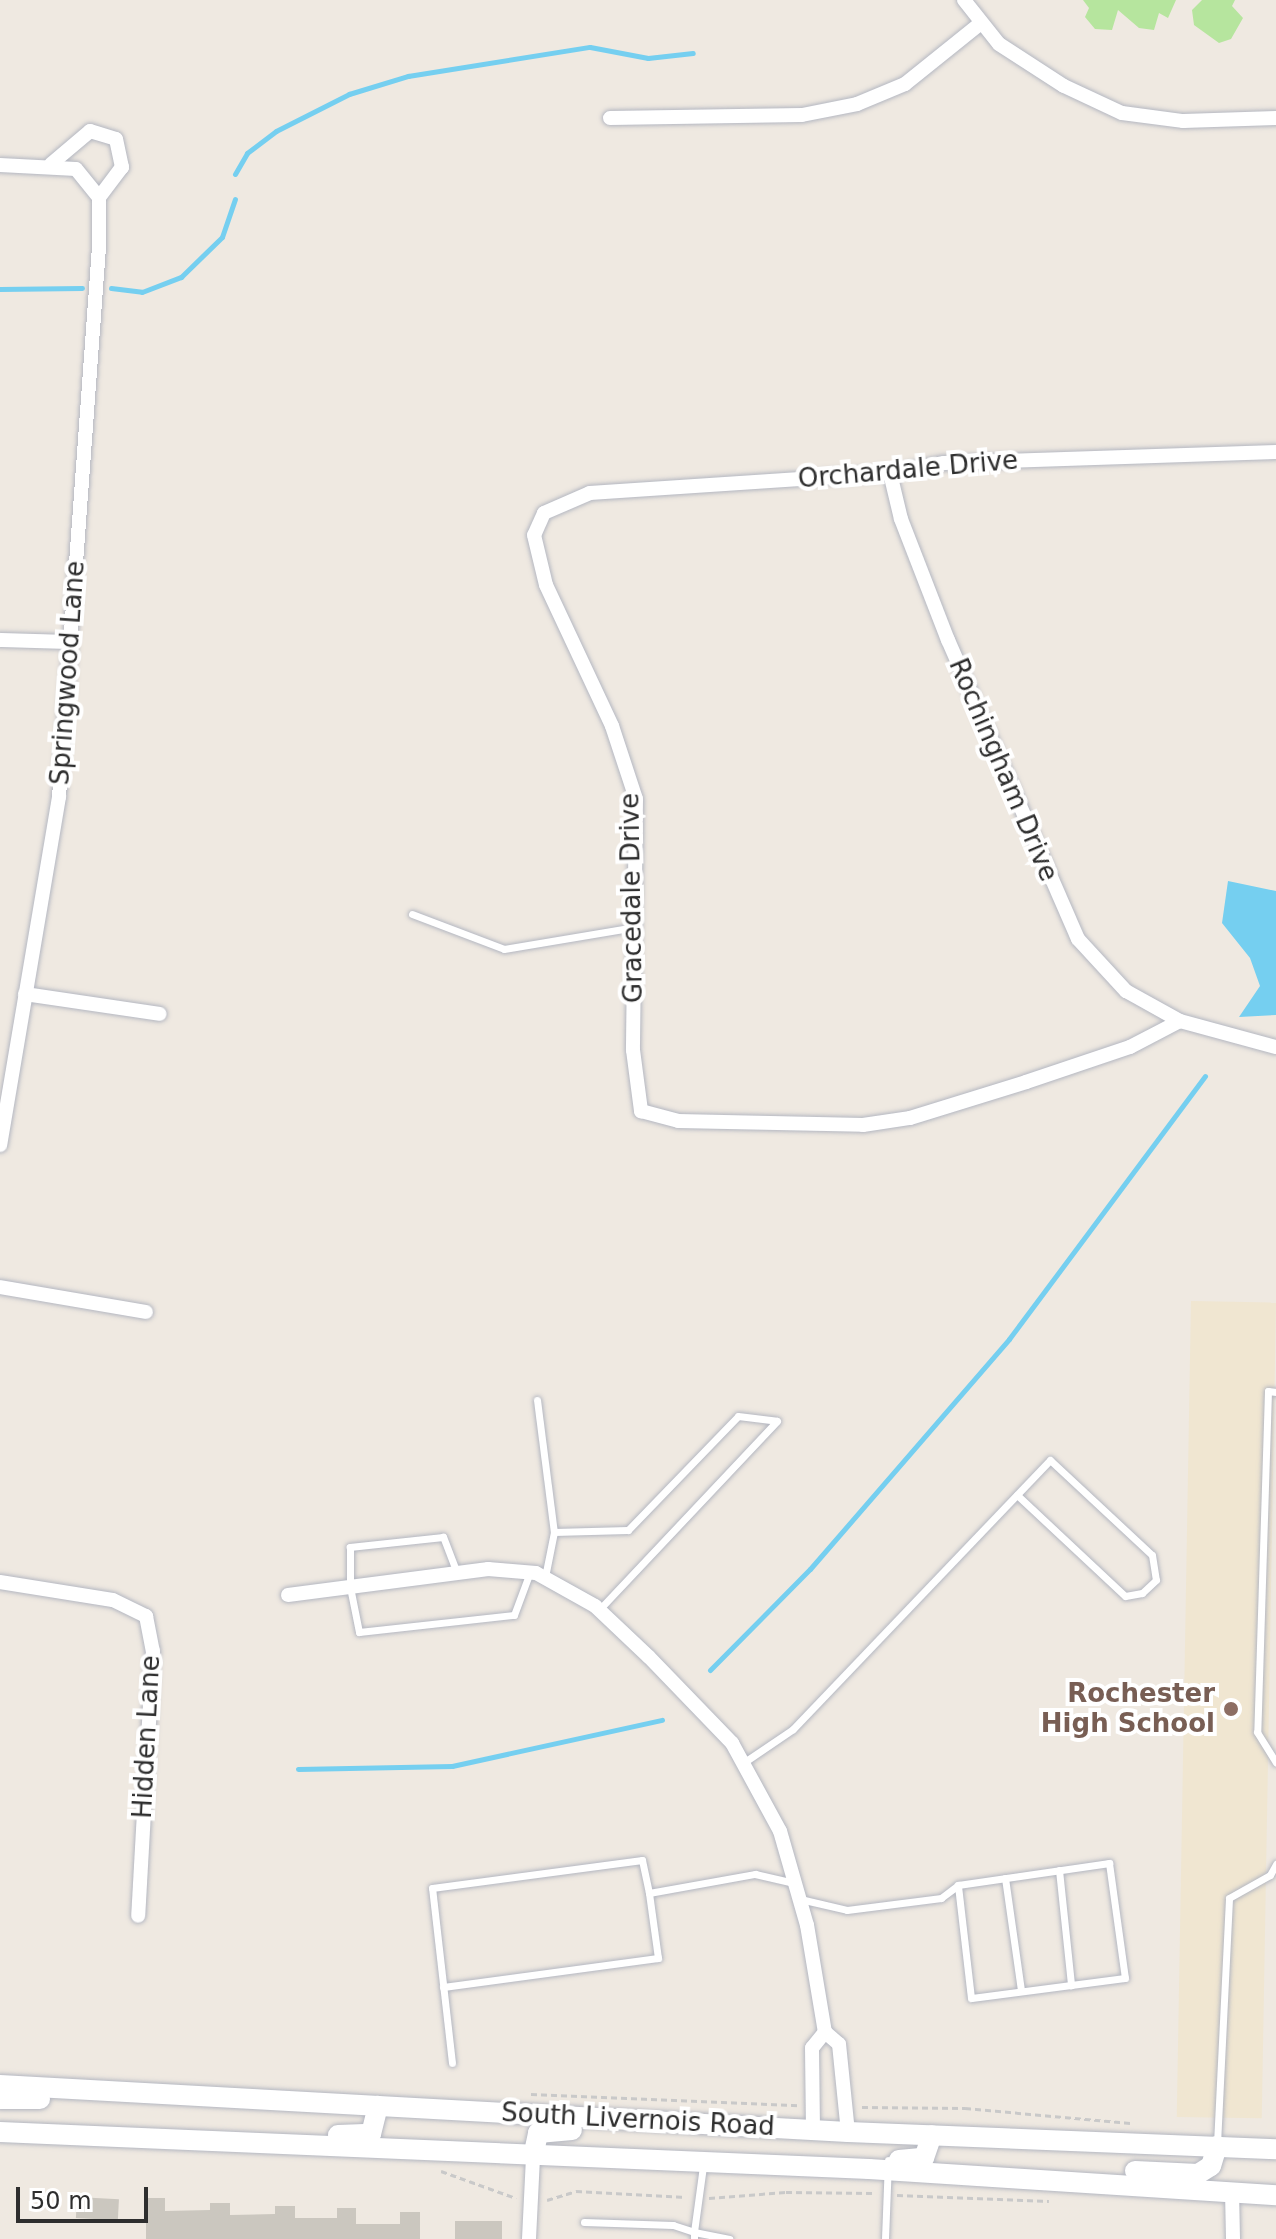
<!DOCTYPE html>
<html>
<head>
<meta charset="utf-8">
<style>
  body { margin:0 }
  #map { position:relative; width:1276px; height:2239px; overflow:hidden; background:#efe9e1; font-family:"DejaVu Sans",sans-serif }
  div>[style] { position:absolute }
  .education>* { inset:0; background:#f0e6d1; transform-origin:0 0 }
  .green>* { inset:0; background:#b6e59e }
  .water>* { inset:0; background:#75cff0 }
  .stream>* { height:5px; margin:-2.5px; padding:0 2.5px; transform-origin:2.5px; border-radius:2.5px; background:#75cff0 }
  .building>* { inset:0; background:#cbc7bf; transform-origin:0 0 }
  .path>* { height:3px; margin-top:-1.5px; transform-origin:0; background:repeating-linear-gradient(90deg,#c9c9c9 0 6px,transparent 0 10px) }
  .roads { filter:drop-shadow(0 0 2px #b4b7c1) drop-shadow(0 0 2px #b4b7c1) }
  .service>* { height:7px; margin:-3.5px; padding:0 3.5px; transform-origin:3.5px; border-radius:3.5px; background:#fff }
  .minor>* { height:14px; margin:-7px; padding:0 7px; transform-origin:7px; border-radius:7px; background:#fff }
  .secondary>* { height:20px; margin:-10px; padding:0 10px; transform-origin:10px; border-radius:10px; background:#fff }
  .dots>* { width:22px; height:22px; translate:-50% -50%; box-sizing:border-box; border:4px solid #fff; border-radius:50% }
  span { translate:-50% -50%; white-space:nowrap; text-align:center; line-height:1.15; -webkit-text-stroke:8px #fff; paint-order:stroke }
  .street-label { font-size:26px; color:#2e2e2e }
  .education-label { font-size:26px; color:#785e54; font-weight:700 }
  .right { translate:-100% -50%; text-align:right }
  .scale { position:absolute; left:16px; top:2187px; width:132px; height:36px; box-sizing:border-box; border:4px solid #2e2e2e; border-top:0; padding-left:10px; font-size:24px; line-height:28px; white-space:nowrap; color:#2e2e2e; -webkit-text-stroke:6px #fff; paint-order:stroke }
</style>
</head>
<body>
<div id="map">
  <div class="education">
    <div style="left:1191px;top:1301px;width:85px;height:816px;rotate:1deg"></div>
  </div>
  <div class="green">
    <div style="clip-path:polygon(1083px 0,1176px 0,1168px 18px,1159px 13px,1154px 30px,1139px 28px,1118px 10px,1112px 30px,1095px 29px,1085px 17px,1089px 8px)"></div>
    <div style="clip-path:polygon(1202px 0,1235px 0,1232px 6px,1243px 18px,1231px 39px,1219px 43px,1194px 25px,1192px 10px)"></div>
  </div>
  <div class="water">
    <div style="clip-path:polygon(1228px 881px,1276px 891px,1276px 1015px,1239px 1017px,1260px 986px,1250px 958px,1222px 923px)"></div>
  </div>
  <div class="stream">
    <div style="left:235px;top:174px;width:24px;rotate:-60deg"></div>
    <div style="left:247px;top:153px;width:36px;rotate:-37deg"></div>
    <div style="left:276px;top:131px;width:82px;rotate:-26.9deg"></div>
    <div style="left:349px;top:94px;width:62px;rotate:-17deg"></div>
    <div style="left:408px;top:76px;width:184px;rotate:-9.1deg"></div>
    <div style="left:590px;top:47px;width:59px;rotate:10.7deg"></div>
    <div style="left:648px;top:58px;width:45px;rotate:-6.3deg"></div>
    <div style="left:111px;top:288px;width:31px;rotate:7deg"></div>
    <div style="left:142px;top:292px;width:42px;rotate:-21deg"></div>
    <div style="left:181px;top:277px;width:57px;rotate:-44.3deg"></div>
    <div style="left:222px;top:237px;width:40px;rotate:-71.1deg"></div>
    <div style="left:0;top:289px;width:82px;rotate:-0.7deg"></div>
    <div style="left:710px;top:1670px;width:142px;rotate:-45.3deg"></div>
    <div style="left:810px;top:1569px;width:304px;rotate:-49.1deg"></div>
    <div style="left:1009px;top:1339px;width:328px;rotate:-53.3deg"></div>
    <div style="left:298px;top:1769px;width:154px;rotate:-1.1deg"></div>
    <div style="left:452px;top:1766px;width:215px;rotate:-12.4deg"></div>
  </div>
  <div class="building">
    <div style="left:77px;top:2197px;width:42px;height:21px;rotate:3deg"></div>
    <div style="clip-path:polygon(146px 2198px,165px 2198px,165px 2211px,210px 2210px,210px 2203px,230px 2203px,230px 2215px,275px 2214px,275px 2206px,295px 2206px,295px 2218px,337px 2218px,337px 2208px,356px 2208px,356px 2224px,400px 2224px,400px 2212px,420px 2212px,420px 2239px,146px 2239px)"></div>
    <div style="left:455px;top:2221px;width:47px;height:18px"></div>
  </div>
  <div class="path">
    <div style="left:531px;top:2094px;width:268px;rotate:2.4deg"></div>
    <div style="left:862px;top:2107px;width:103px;rotate:0.6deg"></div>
    <div style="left:965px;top:2108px;width:166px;rotate:5.2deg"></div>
    <div style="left:441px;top:2171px;width:80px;rotate:19.8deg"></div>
    <div style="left:897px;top:2195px;width:152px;rotate:2.3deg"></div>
    <div style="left:709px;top:2198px;width:77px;rotate:-4.5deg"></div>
    <div style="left:786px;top:2192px;width:87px;rotate:0.7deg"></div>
    <div style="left:547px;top:2200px;width:30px;rotate:-17deg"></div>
    <div style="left:576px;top:2191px;width:110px;rotate:3.1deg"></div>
  </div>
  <div class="roads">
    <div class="service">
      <div style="left:412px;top:914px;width:98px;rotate:20.8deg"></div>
      <div style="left:504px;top:949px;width:133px;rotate:-9.5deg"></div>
      <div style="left:1276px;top:1392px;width:8px;rotate:-173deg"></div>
      <div style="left:1268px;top:1391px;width:341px;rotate:91.8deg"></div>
      <div style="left:1257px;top:1732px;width:36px;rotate:58deg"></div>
      <div style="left:537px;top:1400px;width:133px;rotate:82.7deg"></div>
      <div style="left:457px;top:1573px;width:39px;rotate:-111deg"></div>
      <div style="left:443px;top:1537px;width:94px;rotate:173.9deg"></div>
      <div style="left:350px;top:1547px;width:40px;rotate:90deg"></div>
      <div style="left:350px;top:1587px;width:46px;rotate:78.7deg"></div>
      <div style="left:359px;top:1632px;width:156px;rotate:-6.3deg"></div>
      <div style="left:514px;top:1615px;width:46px;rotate:-69.6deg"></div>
      <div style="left:545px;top:1577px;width:46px;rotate:-78.7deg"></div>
      <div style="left:554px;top:1532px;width:74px;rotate:-1.5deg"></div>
      <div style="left:628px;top:1530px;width:158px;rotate:-46deg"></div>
      <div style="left:738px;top:1416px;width:39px;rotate:7deg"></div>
      <div style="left:777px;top:1421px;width:260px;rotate:133.3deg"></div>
      <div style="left:743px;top:1763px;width:60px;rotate:-34.2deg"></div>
      <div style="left:793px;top:1729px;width:372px;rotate:-46.3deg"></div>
      <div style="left:1050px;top:1460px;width:139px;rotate:43deg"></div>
      <div style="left:1152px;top:1555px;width:25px;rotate:81deg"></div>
      <div style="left:1156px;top:1580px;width:19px;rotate:137deg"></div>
      <div style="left:1142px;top:1593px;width:17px;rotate:170deg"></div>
      <div style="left:1125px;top:1596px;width:148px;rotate:-136.9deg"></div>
      <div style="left:1059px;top:1870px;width:116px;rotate:84deg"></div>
      <div style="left:1005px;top:1878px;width:114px;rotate:81.9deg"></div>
      <div style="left:800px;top:1899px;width:48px;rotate:13.2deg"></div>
      <div style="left:847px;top:1910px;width:95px;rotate:-7.3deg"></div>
      <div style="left:941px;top:1898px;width:21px;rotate:-37deg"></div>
      <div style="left:958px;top:1885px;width:153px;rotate:-8.3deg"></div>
      <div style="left:1109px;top:1863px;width:116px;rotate:82.1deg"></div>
      <div style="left:1125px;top:1978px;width:155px;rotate:172.6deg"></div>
      <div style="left:971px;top:1998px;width:114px;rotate:-96.6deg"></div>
      <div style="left:443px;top:1987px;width:217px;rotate:-7.7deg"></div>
      <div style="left:658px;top:1958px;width:66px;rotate:-97.9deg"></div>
      <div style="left:452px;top:2063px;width:176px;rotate:-96.5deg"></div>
      <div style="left:432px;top:1888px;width:212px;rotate:-7.6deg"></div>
      <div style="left:642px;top:1860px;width:34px;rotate:78deg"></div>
      <div style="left:649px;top:1893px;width:108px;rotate:-10.2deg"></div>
      <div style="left:755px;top:1874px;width:39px;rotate:13deg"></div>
      <div style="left:1217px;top:2144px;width:246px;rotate:-87.2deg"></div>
      <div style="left:1229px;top:1898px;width:47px;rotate:-29.3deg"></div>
      <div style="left:1270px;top:1875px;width:13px;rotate:-61deg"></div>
      <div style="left:703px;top:2166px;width:67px;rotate:97.8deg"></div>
      <div style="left:694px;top:2232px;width:36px;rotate:11deg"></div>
      <div style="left:584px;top:2222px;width:89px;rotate:1.9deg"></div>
      <div style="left:673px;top:2225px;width:22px;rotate:18deg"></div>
      <div style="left:694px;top:2232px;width:7px;rotate:90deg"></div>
      <div style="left:885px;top:2239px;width:79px;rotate:-87.8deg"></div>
    </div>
    <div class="minor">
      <div style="left:964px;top:0;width:56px;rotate:51.5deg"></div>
      <div style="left:999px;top:44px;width:77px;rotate:32.9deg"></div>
      <div style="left:1064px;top:86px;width:64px;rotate:25deg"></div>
      <div style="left:1122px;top:113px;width:62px;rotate:7.5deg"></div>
      <div style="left:1183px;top:121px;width:93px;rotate:-1.8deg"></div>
      <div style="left:610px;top:118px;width:192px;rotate:-0.9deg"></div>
      <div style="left:802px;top:115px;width:56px;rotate:-11.3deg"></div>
      <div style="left:857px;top:104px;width:52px;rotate:-22.6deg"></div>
      <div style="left:905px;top:84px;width:97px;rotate:-38.8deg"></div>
      <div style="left:51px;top:164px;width:51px;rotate:-40.2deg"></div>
      <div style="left:90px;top:131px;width:27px;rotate:17deg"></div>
      <div style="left:116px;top:139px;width:29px;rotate:78deg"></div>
      <div style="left:122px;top:167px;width:38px;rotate:127deg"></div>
      <div style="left:0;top:165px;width:76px;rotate:3deg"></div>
      <div style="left:76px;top:169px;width:36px;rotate:51deg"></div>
      <div style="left:99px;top:197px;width:50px;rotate:90deg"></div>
      <div style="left:99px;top:247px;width:551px;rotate:94.16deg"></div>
      <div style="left:59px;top:797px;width:353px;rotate:99.6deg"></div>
      <div style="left:1276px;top:452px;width:332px;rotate:178.1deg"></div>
      <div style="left:944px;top:463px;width:55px;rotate:169.5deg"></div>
      <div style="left:890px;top:473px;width:301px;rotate:176.2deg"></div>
      <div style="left:590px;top:493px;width:50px;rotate:156.5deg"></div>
      <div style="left:544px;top:513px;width:24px;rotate:114deg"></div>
      <div style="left:534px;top:535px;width:51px;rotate:76.5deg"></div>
      <div style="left:546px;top:585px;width:156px;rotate:64.9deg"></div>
      <div style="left:612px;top:726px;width:77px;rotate:71.8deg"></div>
      <div style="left:636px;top:799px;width:251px;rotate:90.7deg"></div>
      <div style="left:633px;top:1050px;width:62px;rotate:82.5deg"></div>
      <div style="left:641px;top:1111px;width:38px;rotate:15deg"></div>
      <div style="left:678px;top:1121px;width:185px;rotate:1.2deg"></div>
      <div style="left:863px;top:1125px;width:48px;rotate:-8.5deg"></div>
      <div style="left:910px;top:1118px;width:121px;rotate:-17.2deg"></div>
      <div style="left:1026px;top:1082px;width:110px;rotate:-18.6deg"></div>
      <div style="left:1130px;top:1047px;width:56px;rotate:-27.5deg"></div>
      <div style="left:1180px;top:1021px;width:99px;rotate:15.2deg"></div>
      <div style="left:890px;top:473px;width:47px;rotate:76.6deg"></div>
      <div style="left:901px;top:519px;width:130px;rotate:68.8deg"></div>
      <div style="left:948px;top:640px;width:326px;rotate:66.5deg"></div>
      <div style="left:1078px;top:939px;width:71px;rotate:47.3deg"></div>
      <div style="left:1126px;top:991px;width:62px;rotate:29.1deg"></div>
      <div style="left:0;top:640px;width:70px;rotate:1.6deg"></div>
      <div style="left:25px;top:994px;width:136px;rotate:8.4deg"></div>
      <div style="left:0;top:1287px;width:148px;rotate:9.7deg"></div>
      <div style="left:0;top:1582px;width:114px;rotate:9.1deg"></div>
      <div style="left:113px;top:1600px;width:37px;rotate:26deg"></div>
      <div style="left:146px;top:1616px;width:36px;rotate:79deg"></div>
      <div style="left:153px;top:1651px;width:265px;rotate:93.2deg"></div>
      <div style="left:288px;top:1595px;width:202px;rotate:-7.4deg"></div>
      <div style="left:488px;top:1569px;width:48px;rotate:4.8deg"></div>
      <div style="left:536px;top:1573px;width:68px;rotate:29.2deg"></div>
      <div style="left:595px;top:1606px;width:74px;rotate:43.4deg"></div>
      <div style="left:649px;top:1657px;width:120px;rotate:46deg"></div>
      <div style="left:732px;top:1743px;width:100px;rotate:61.4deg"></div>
      <div style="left:780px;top:1831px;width:98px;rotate:74deg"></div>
      <div style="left:807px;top:1925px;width:109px;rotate:80.5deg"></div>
      <div style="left:825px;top:2032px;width:18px;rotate:41deg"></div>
      <div style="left:839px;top:2044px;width:88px;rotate:84.2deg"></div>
      <div style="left:813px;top:2130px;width:82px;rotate:-90.7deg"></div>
      <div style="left:812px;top:2048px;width:21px;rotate:-51deg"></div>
      <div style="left:1232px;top:2191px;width:48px;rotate:88.8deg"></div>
      <div style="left:529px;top:2239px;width:82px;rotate:-87.2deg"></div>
    </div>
    <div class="secondary">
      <div style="left:0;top:2085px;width:849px;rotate:3.17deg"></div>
      <div style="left:848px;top:2132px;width:428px;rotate:2.3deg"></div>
      <div style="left:0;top:2099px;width:40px"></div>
      <div style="left:0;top:2132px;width:870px;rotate:2.44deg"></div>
      <div style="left:869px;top:2169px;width:408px;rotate:3.7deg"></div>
      <div style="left:338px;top:2135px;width:33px;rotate:-2deg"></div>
      <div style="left:371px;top:2134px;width:29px;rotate:-76deg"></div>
      <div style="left:533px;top:2157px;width:25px;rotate:-78deg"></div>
      <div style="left:538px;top:2133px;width:34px;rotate:-5deg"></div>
      <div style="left:899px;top:2160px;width:25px;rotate:-5deg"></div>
      <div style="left:924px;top:2158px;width:24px;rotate:-71deg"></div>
      <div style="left:1135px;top:2171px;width:63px;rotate:2.7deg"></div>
      <div style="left:1198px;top:2174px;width:15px;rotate:-32deg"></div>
      <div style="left:1211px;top:2166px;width:21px;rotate:-73deg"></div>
    </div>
  </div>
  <div class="dots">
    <div style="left:1231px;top:1709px;background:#8d6e63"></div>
  </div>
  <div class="street-label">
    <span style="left:908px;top:470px;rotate:-5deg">Orchardale Drive</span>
    <span style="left:68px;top:673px;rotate:-86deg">Springwood Lane</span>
    <span style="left:1003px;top:770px;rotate:67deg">Rochingham Drive</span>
    <span style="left:632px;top:898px;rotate:-91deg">Gracedale Drive</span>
    <span style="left:147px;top:1737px;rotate:-87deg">Hidden Lane</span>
    <span style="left:638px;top:2120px;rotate:3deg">South Livernois Road</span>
  </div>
  <div class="education-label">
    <span class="right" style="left:1215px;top:1709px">Rochester<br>High School</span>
  </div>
  <div class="scale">50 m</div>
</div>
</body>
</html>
